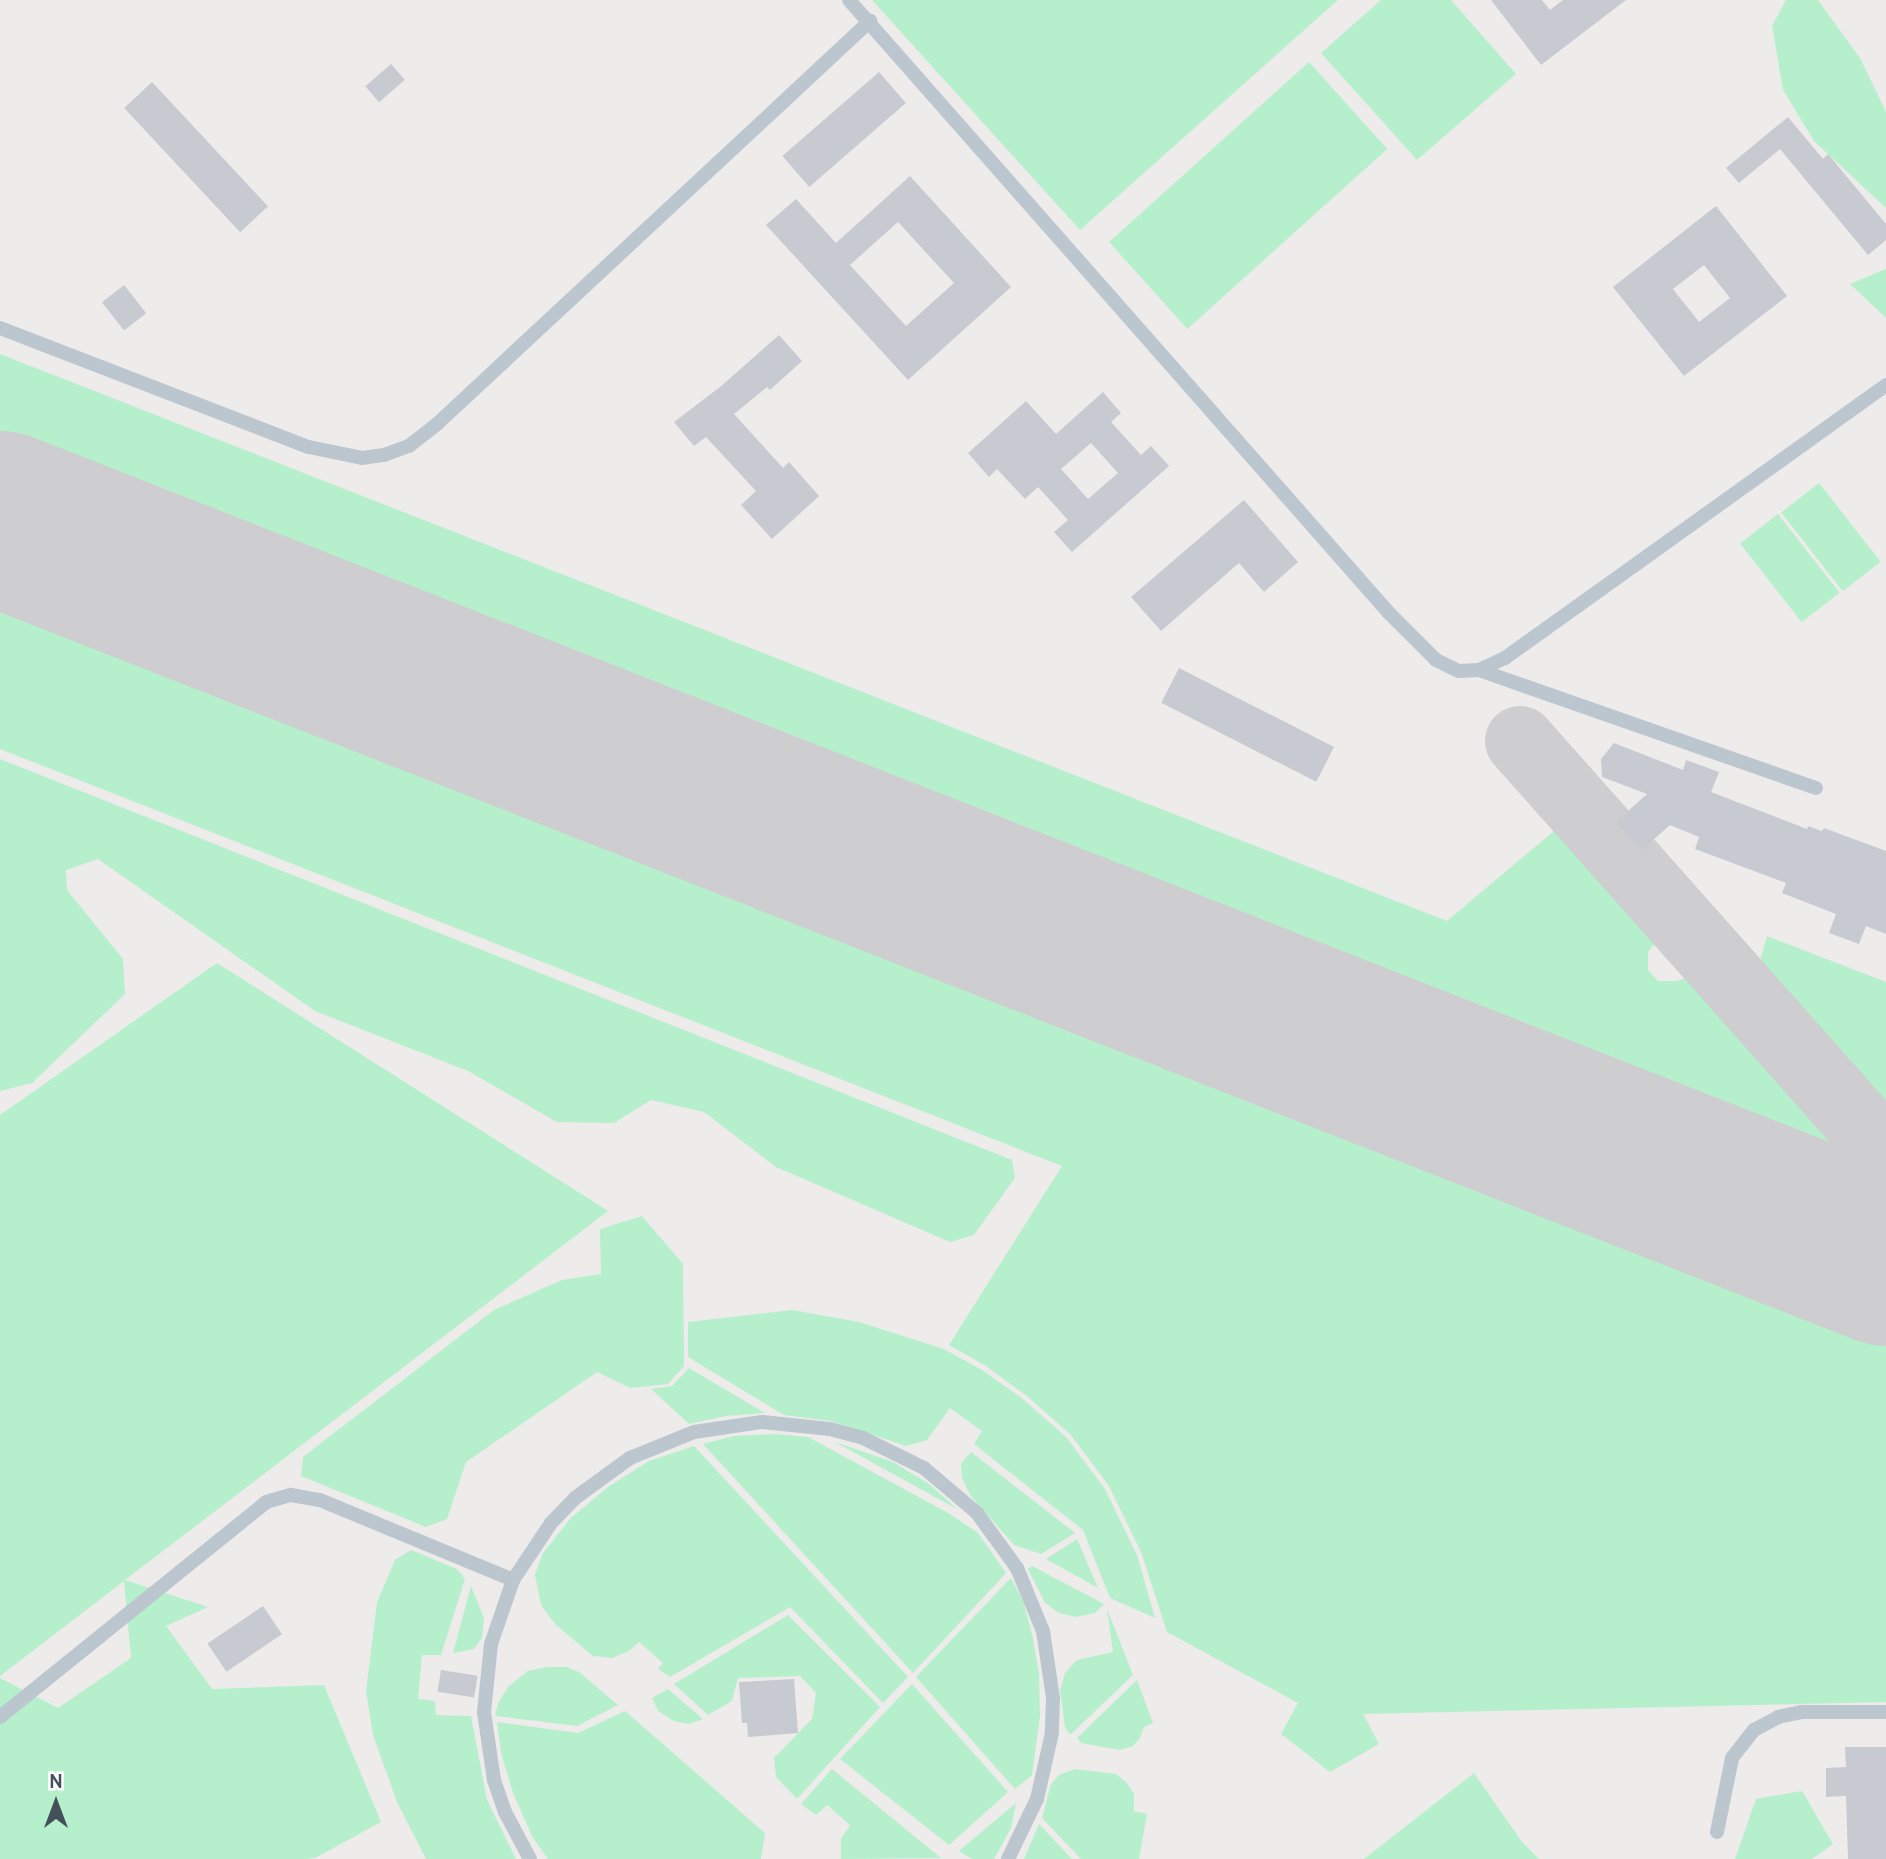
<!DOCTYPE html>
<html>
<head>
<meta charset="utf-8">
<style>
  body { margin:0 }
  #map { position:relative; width:1886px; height:1859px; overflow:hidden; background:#eeebeb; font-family:Cabin,sans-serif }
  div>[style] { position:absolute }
  .green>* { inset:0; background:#b6efcb; transform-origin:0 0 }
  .taxiway>* { height:70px; margin:-35px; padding:0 35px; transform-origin:35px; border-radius:35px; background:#ceced0 }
  .runway>* { height:175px; margin:-87.5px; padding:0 87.5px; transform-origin:87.5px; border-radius:87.5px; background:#ceced0 }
  .building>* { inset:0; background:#c8cad1; transform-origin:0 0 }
  .service>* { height:14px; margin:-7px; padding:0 7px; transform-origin:7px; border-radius:7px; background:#bbc6cf }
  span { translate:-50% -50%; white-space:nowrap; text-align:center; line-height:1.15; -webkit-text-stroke:5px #fff; paint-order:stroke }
  .north { position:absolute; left:21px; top:1768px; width:70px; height:70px; -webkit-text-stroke:5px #fff; paint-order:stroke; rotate:0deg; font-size:19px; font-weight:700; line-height:28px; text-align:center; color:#434f59 }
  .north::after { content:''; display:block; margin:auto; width:24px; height:32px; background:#434f59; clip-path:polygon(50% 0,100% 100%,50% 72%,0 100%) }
</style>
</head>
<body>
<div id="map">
  <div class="green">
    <div style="clip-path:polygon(872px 0,1338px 0,1080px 230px)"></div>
    <div style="clip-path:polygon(1381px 0,1451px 0,1516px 74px,1417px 160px,1321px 53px)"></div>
    <div style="clip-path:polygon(1786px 0,1818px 0,1860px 58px,1886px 112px,1886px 208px,1814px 141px,1783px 90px,1772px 26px)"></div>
    <div style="left:1309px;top:62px;width:117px;height:269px;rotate:48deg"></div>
    <div style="clip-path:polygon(1886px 269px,1886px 318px,1850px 284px)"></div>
    <div style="clip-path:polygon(0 354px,1447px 921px,1566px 821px,1667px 928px,1648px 952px,1648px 970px,1658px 981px,1676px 981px,1704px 973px,1886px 1176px,1886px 1191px,0 450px)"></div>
    <div style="left:1819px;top:483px;width:100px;height:48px;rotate:52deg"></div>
    <div style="left:1778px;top:514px;width:100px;height:48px;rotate:52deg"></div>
    <div style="clip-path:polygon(0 599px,1886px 1340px,1886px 1702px,1363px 1714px,1379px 1744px,1330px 1772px,1281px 1734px,1298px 1703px,1167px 1632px,1141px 1552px,1109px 1486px,1071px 1435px,1027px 1396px,986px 1366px,949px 1345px,1062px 1166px,0 749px)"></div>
    <div style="clip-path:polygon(0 759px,1012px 1160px,1015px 1178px,974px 1235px,950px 1242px,776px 1167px,704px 1112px,651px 1100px,614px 1123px,557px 1122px,468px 1071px,315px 1011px,98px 859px,66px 870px,67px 890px,123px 959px,125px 994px,32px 1083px,0 1091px)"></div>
    <div style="clip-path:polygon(1767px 936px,1886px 982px,1886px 1129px,1754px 981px)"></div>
    <div style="clip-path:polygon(217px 963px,608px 1211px,125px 1580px,208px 1607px,166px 1626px,212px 1689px,324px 1685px,381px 1822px,315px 1858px,305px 1859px,0 1859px,0 1678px,58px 1708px,131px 1658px,124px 1581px,0 1676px,0 1115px)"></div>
    <div style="clip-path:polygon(642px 1216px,683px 1264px,684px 1366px,668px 1384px,630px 1388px,597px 1372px,466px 1462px,447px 1519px,426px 1527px,301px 1476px,303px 1457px,494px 1310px,562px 1280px,601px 1274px,600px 1229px)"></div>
    <div style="clip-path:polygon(792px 1310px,859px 1322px,944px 1349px,982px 1370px,1023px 1399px,1066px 1437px,1105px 1489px,1137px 1555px,1155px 1618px,1110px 1598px,1083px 1530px,974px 1444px,982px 1431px,950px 1408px,927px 1440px,906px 1446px,831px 1421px,784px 1415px,688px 1357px,688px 1322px)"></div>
    <div style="clip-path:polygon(689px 1368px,765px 1413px,726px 1416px,689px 1424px,651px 1389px,672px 1386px)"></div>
    <div style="clip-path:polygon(774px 1434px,808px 1437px,950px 1514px,978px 1533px,1006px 1573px,913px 1673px,703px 1444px,734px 1436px)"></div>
    <div style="clip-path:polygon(835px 1442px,893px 1462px,929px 1484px,957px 1509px)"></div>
    <div style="clip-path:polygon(694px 1446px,908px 1677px,883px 1703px,790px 1607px,670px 1677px,658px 1669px,663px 1663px,639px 1642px,629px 1651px,612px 1658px,593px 1656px,555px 1624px,541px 1605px,535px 1575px,543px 1553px,571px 1518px,608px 1487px,649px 1461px)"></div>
    <div style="clip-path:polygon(971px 1452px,1075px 1533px,1041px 1554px,1014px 1545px,970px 1495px,962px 1478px,961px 1464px)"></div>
    <div style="clip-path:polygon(1077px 1539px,1098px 1588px,1046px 1559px)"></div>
    <div style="clip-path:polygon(411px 1550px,457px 1569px,465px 1579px,441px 1655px,422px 1655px,418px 1699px,435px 1701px,436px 1715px,471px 1716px,487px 1800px,516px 1859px,426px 1859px,397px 1802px,373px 1735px,366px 1691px,377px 1602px,395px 1560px)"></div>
    <div style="clip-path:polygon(1032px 1566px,1104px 1604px,1095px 1613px,1076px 1617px,1059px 1613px,1045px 1603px,1028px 1569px)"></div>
    <div style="clip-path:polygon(1011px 1578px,1023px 1601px,1032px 1634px,1039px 1673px,1040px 1716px,1032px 1775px,1015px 1789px,916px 1677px)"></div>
    <div style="clip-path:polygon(471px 1586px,484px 1618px,482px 1638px,474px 1649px,453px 1653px)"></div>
    <div style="clip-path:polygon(1107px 1609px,1133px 1675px,1070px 1735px,1065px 1727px,1060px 1690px,1065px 1673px,1077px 1660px,1113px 1652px)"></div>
    <div style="clip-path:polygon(788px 1615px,880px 1707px,797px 1799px,776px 1777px,774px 1758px,812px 1719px,816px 1693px,800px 1676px,738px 1678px,732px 1701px,708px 1715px,674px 1684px)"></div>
    <div style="clip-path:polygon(547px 1667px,567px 1667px,579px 1672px,618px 1705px,577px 1726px,495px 1716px,499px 1701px,509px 1686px,528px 1671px)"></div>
    <div style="clip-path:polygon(1137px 1680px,1153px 1723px,1144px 1727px,1140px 1738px,1133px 1746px,1120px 1750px,1081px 1743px,1077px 1738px)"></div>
    <div style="clip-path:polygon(912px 1684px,1008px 1792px,949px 1845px,840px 1759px)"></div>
    <div style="clip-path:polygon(668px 1689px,703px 1719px,689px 1724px,674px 1721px,658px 1711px,652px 1698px)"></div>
    <div style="clip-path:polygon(625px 1711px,765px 1833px,761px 1859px,548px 1859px,533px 1838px,513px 1793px,501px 1753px,497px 1722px,578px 1733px)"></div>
    <div style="clip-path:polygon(832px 1769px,941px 1858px,841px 1859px,841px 1839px,850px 1825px,827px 1805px,816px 1815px,801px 1804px)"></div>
    <div style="clip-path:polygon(1075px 1769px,1116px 1774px,1127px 1783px,1134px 1794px,1134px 1811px,1147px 1814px,1139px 1859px,1081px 1859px,1042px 1818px,1051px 1784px,1059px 1775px)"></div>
    <div style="clip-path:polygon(1474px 1773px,1522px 1842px,1539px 1859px,1364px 1859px)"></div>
    <div style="clip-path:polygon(1802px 1791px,1833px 1844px,1812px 1859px,1735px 1859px,1756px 1799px)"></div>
    <div style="clip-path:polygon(1016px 1803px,1011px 1828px,994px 1859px,972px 1859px,959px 1851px)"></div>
    <div style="clip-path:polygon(1039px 1824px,1072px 1859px,1024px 1859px)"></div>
  </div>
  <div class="taxiway">
    <div style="left:1520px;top:741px;width:551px;rotate:48.38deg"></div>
  </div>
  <div class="runway">
    <div style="left:0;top:518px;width:2026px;rotate:21.42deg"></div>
  </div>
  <div class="building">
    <div style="clip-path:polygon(1491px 0,1542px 0,1550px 10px,1563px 0,1626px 0,1541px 65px)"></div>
    <div style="left:391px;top:64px;width:21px;height:34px;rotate:49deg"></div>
    <div style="left:879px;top:72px;width:41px;height:128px;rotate:49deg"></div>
    <div style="left:152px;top:82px;width:170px;height:38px;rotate:47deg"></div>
    <div style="clip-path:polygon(1788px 117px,1823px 159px,1828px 154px,1886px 224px,1886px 240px,1868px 255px,1780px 149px,1739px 183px,1726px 168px)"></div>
    <div style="clip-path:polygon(evenodd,910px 176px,1011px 287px,908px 380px,766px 225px,796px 199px,836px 243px,910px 176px,898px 222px,954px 283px,906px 326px,850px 265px,898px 222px)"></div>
    <div style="clip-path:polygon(evenodd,1716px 206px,1787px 296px,1684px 376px,1613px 287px,1716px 206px,1704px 265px,1730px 298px,1699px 322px,1673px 289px,1704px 265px)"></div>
    <div style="left:124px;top:285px;width:36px;height:28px;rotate:52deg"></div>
    <div style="clip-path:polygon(779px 335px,802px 361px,770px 390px,767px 387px,734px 414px,783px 468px,789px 462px,819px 496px,772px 539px,741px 505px,756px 491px,706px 437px,694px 446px,674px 422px,720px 387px)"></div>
    <div style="clip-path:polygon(evenodd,1103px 392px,1121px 413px,1111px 422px,1141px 455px,1151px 446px,1169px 466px,1072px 552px,1054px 532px,1068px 520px,1038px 487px,1025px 499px,997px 469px,989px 477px,968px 453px,1026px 401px,1056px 434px,1103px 392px,1091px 443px,1118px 473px,1088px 499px,1061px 469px,1091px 443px)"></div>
    <div style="clip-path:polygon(1244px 500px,1298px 562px,1264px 592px,1239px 563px,1161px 631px,1131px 597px)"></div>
    <div style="left:1179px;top:668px;width:174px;height:39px;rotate:27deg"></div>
    <div style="clip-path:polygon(1614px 743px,1683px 770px,1686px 760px,1719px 772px,1711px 792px,1807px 829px,1808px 826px,1822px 831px,1824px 828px,1886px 851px,1886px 934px,1866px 926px,1859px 944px,1829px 933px,1836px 914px,1782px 893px,1786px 883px,1695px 849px,1699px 837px,1670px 825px,1641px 851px,1616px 822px,1647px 794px,1602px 777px,1601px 759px)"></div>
    <div style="left:263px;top:1606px;width:34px;height:67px;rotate:56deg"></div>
    <div style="left:441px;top:1670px;width:37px;height:22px;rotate:9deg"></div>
    <div style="clip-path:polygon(794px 1679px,798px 1733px,748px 1737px,747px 1723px,742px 1723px,739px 1682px)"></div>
    <div style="clip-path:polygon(1845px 1747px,1886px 1747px,1886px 1859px,1848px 1859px,1846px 1796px,1826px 1797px,1826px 1768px,1846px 1767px)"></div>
  </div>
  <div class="service">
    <div style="left:849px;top:0;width:817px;rotate:48.62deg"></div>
    <div style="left:1389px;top:613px;width:66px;rotate:45deg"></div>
    <div style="left:1436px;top:660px;width:25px;rotate:26deg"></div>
    <div style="left:1459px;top:671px;width:20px;rotate:-3deg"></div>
    <div style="left:1479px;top:670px;width:29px;rotate:-25deg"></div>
    <div style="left:1505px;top:658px;width:469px;rotate:-35.6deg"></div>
    <div style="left:0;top:328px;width:331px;rotate:21.1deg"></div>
    <div style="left:309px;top:447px;width:54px;rotate:11.7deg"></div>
    <div style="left:362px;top:458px;width:22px;rotate:-8deg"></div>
    <div style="left:384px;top:455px;width:27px;rotate:-20deg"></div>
    <div style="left:409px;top:446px;width:36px;rotate:-38deg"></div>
    <div style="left:437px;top:424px;width:592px;rotate:-42.94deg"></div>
    <div style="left:1479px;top:670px;width:357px;rotate:19.3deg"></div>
    <div style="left:0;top:1717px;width:342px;rotate:-38.9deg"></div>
    <div style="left:266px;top:1502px;width:26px;rotate:-16deg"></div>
    <div style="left:291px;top:1495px;width:29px;rotate:10deg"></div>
    <div style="left:320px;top:1500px;width:209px;rotate:22.5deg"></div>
    <div style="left:1717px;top:1832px;width:76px;rotate:-78.5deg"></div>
    <div style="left:1732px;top:1758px;width:36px;rotate:-52deg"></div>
    <div style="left:1754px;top:1730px;width:27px;rotate:-28deg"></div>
    <div style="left:1778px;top:1717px;width:25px;rotate:-12deg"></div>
    <div style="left:1802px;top:1712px;width:84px"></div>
    <div style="left:530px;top:1859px;width:53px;rotate:-118deg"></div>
    <div style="left:505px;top:1812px;width:34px;rotate:-109deg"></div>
    <div style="left:494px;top:1780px;width:69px;rotate:-98.4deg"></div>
    <div style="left:484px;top:1712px;width:68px;rotate:-84.1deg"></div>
    <div style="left:491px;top:1644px;width:68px;rotate:-71deg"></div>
    <div style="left:513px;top:1580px;width:69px;rotate:-56.3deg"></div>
    <div style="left:551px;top:1523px;width:35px;rotate:-46deg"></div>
    <div style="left:575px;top:1498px;width:68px;rotate:-36deg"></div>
    <div style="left:630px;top:1458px;width:69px;rotate:-22.1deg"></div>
    <div style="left:694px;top:1432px;width:69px;rotate:-8.4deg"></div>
    <div style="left:762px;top:1422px;width:68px;rotate:5.9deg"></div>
    <div style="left:830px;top:1429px;width:34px;rotate:15deg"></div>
    <div style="left:863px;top:1438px;width:68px;rotate:26.2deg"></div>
    <div style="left:924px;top:1468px;width:70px;rotate:40.3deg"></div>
    <div style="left:977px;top:1513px;width:68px;rotate:54deg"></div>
    <div style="left:1017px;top:1568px;width:68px;rotate:67.6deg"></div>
    <div style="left:1043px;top:1631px;width:68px;rotate:81.5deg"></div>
    <div style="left:1053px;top:1698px;width:35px;rotate:92deg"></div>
    <div style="left:1052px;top:1733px;width:68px;rotate:102.8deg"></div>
    <div style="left:1037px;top:1799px;width:67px;rotate:115.8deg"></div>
  </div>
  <div class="north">N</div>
</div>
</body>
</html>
